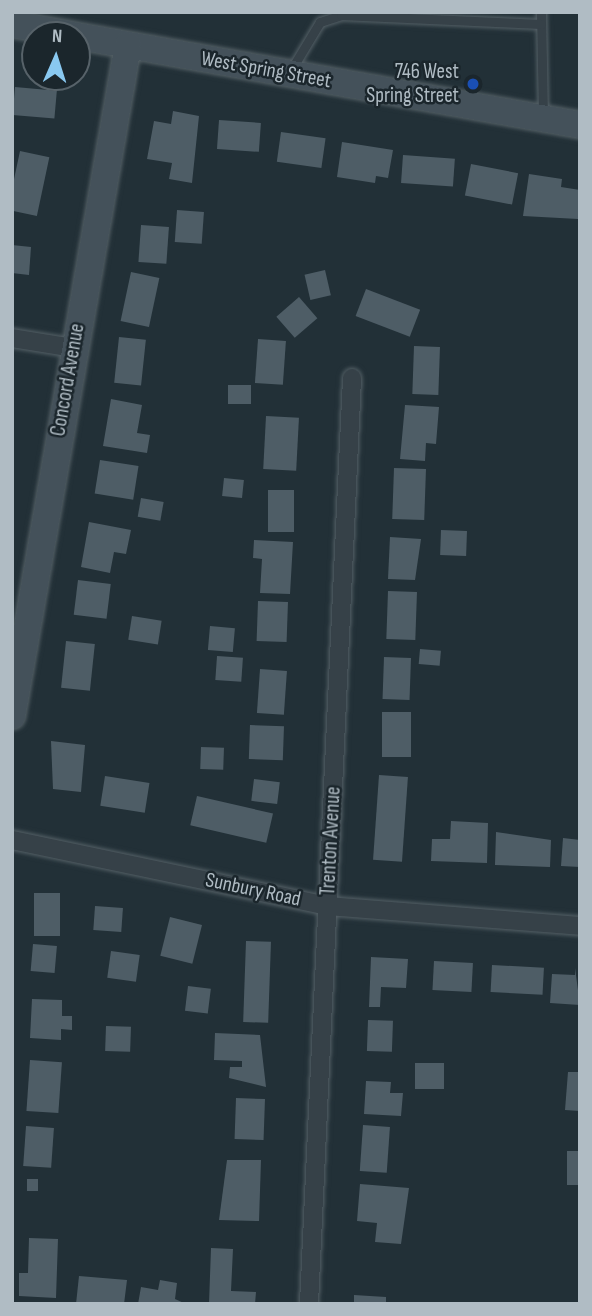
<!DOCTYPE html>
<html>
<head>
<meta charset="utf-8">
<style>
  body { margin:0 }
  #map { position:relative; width:592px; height:1316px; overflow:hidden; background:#223037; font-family:"Sofia Sans Condensed",sans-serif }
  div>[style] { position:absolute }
  .building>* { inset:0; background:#4e5d66; transform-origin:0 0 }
  .roads { filter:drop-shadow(0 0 2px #535f65) drop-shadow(0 0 2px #535f65) }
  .lane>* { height:9px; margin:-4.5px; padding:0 4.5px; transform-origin:4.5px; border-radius:4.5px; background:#364148 }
  .street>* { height:18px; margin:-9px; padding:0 9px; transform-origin:9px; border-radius:9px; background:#364148 }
  .secondary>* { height:26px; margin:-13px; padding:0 13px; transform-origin:13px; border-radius:13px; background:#44515a }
  .dots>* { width:19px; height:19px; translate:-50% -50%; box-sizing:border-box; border:4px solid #1b262c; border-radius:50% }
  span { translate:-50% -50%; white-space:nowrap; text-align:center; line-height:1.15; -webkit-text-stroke:5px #1b262c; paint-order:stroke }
  .street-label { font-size:21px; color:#b0bcc4 }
  .poi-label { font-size:21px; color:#b0bcc4 }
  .right { translate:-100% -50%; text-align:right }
  .frame { position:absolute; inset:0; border:14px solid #b0bcc4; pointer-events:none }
  .north { position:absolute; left:21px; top:21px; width:70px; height:70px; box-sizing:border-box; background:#1b262c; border:2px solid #576269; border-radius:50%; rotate:3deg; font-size:19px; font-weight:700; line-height:28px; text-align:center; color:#b0bcc4 }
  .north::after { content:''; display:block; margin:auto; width:24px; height:32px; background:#89c8f0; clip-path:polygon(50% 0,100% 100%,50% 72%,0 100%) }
</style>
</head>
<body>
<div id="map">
  <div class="building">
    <div style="left:15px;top:87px;width:42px;height:28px;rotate:5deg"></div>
    <div style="clip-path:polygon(173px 111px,199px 116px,192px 183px,169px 179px,172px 163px,147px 159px,154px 121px,171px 124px)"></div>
    <div style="left:219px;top:120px;width:42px;height:29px;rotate:4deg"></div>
    <div style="left:281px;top:132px;width:45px;height:30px;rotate:8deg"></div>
    <div style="clip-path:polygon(342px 142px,393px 150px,388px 178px,376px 176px,375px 183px,337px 177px)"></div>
    <div style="left:20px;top:151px;width:30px;height:60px;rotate:12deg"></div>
    <div style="left:403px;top:155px;width:52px;height:28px;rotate:4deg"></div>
    <div style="left:471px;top:164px;width:48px;height:32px;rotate:11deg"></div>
    <div style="clip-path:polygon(529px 174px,562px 179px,561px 187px,580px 190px,578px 219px,523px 216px)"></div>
    <div style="left:177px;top:210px;width:27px;height:32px;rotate:4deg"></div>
    <div style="left:141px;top:225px;width:28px;height:37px;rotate:4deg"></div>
    <div style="clip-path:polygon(12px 245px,31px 247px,29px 275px,12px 273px)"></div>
    <div style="left:325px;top:270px;width:26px;height:21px;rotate:77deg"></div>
    <div style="left:131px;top:272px;width:29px;height:50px;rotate:12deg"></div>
    <div style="left:366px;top:289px;width:58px;height:29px;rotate:21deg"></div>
    <div style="left:299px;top:297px;width:28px;height:30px;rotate:49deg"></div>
    <div style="left:119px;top:337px;width:27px;height:46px;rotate:6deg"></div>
    <div style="left:258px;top:339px;width:28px;height:44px;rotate:4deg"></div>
    <div style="left:414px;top:346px;width:26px;height:48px;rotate:2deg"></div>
    <div style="left:228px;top:385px;width:23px;height:19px"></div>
    <div style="clip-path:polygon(111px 399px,142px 405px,137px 433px,150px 435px,147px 453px,103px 446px)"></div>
    <div style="clip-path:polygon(405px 405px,439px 407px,436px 444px,426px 443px,425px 461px,400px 459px)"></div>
    <div style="left:266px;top:416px;width:33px;height:53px;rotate:3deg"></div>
    <div style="left:100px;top:460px;width:39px;height:34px;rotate:9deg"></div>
    <div style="left:394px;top:468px;width:32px;height:51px;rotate:2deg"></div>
    <div style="left:224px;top:478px;width:20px;height:18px;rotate:6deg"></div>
    <div style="left:268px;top:490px;width:26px;height:42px"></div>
    <div style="left:141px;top:498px;width:23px;height:19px;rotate:10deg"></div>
    <div style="clip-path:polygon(89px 522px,131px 530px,126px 554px,114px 552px,110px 573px,81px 567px)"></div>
    <div style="left:441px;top:530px;width:26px;height:25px;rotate:2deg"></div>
    <div style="clip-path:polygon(390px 537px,421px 539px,415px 580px,388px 579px)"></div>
    <div style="clip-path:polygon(254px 540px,293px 542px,290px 594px,260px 593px,262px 559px,253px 558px)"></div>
    <div style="left:78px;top:580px;width:33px;height:35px;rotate:7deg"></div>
    <div style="left:388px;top:591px;width:29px;height:48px;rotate:2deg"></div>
    <div style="left:258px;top:601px;width:30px;height:40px;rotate:2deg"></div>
    <div style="left:132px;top:616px;width:30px;height:24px;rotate:9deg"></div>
    <div style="left:210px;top:626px;width:25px;height:24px;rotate:5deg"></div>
    <div style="left:66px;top:641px;width:29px;height:47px;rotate:6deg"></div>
    <div style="left:420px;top:649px;width:21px;height:15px;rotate:5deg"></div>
    <div style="left:217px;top:656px;width:26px;height:24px;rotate:4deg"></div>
    <div style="left:384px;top:657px;width:27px;height:42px;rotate:2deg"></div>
    <div style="left:260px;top:669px;width:27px;height:44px;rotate:4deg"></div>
    <div style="left:382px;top:712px;width:29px;height:45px"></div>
    <div style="left:250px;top:725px;width:34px;height:34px;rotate:2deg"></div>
    <div style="clip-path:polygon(51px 741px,85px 745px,81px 792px,53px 789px)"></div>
    <div style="left:201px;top:747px;width:23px;height:22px;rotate:2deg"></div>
    <div style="left:379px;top:775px;width:29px;height:85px;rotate:4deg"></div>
    <div style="left:105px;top:776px;width:45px;height:30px;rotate:9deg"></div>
    <div style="left:254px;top:779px;width:26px;height:22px;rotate:7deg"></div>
    <div style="left:197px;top:796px;width:78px;height:30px;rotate:13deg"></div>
    <div style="clip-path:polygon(451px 821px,488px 823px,487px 863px,431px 861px,432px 839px,450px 839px)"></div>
    <div style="clip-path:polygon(496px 832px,551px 840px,550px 867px,495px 865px)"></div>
    <div style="clip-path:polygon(563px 838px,580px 840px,580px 867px,561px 866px)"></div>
    <div style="left:34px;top:893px;width:26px;height:43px"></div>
    <div style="left:95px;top:906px;width:28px;height:24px;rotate:4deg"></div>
    <div style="left:170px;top:917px;width:33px;height:40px;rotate:14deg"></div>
    <div style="left:246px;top:941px;width:25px;height:81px;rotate:2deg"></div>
    <div style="left:33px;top:944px;width:24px;height:27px;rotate:5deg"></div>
    <div style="left:111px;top:951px;width:29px;height:27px;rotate:8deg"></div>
    <div style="clip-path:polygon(371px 957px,408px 959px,406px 988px,381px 987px,380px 1007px,369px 1007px)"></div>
    <div style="left:434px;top:961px;width:39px;height:29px;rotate:3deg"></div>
    <div style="left:492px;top:965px;width:52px;height:27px;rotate:3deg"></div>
    <div style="clip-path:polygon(575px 968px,580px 1005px,550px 1003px,552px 974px,575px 975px)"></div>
    <div style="left:188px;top:986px;width:23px;height:25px;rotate:7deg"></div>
    <div style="clip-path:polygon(32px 999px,62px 1000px,62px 1016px,72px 1016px,72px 1030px,61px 1029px,61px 1040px,30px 1038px)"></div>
    <div style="left:368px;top:1020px;width:25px;height:31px;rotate:2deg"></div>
    <div style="left:106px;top:1026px;width:25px;height:25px;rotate:2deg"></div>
    <div style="clip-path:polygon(215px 1033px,260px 1035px,266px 1087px,229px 1078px,230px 1067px,242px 1067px,242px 1061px,214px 1060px)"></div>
    <div style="left:30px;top:1060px;width:32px;height:51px;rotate:4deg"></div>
    <div style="left:415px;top:1063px;width:29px;height:26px"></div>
    <div style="clip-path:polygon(568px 1072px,580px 1072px,580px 1111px,565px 1110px)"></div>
    <div style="clip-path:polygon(366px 1081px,391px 1082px,390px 1093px,403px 1093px,401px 1116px,364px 1114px)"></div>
    <div style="left:236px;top:1098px;width:29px;height:41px;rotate:2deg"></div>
    <div style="left:363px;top:1125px;width:27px;height:46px;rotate:4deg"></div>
    <div style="left:26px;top:1126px;width:28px;height:40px;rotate:4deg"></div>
    <div style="left:567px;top:1151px;width:13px;height:34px"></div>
    <div style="clip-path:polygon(227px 1160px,261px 1160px,259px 1221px,219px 1220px)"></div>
    <div style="left:27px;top:1179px;width:11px;height:12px"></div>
    <div style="clip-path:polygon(360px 1184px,409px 1188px,401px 1244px,375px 1242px,377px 1223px,357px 1221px)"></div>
    <div style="clip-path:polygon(29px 1238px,58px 1239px,56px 1298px,19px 1296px,19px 1273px,28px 1273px)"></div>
    <div style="clip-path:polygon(211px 1248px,233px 1249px,231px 1291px,256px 1292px,255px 1304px,209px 1304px)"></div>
    <div style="clip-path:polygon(79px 1276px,127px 1280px,124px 1304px,76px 1304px)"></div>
    <div style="clip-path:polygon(160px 1280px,177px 1283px,175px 1299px,186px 1304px,138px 1304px,141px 1287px,158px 1290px)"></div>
    <div style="clip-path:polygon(354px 1295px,386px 1297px,386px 1304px,354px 1304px)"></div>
  </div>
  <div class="roads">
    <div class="lane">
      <div style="left:541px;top:12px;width:103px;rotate:88.9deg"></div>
      <div style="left:291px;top:70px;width:56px;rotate:-58.9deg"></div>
      <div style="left:320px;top:22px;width:22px;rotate:-18deg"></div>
      <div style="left:341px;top:15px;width:200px;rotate:2.6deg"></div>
    </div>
    <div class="street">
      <div style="left:12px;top:338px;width:62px;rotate:9.3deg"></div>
      <div style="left:12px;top:840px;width:322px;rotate:11.8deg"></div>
      <div style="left:327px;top:906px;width:254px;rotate:4.5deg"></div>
      <div style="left:309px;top:1304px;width:927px;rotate:-87.34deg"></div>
    </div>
    <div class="secondary">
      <div style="left:12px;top:24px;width:61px;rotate:10.4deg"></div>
      <div style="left:77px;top:36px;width:511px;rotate:10.03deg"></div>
      <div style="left:12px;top:716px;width:681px;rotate:-80.19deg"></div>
    </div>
  </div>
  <div class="dots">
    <div style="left:473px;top:84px;background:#1a4fb4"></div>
  </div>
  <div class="street-label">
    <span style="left:266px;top:70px;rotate:10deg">West Spring Street</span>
    <span style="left:68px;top:380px;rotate:-80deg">Concord Avenue</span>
    <span style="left:331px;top:841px;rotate:-87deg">Trenton Avenue</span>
    <span style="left:253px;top:890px;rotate:12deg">Sunbury Road</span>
  </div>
  <div class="poi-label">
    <span class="right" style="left:459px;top:84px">746 West<br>Spring Street</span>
  </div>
  <div class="frame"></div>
  <div class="north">N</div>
</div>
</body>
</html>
